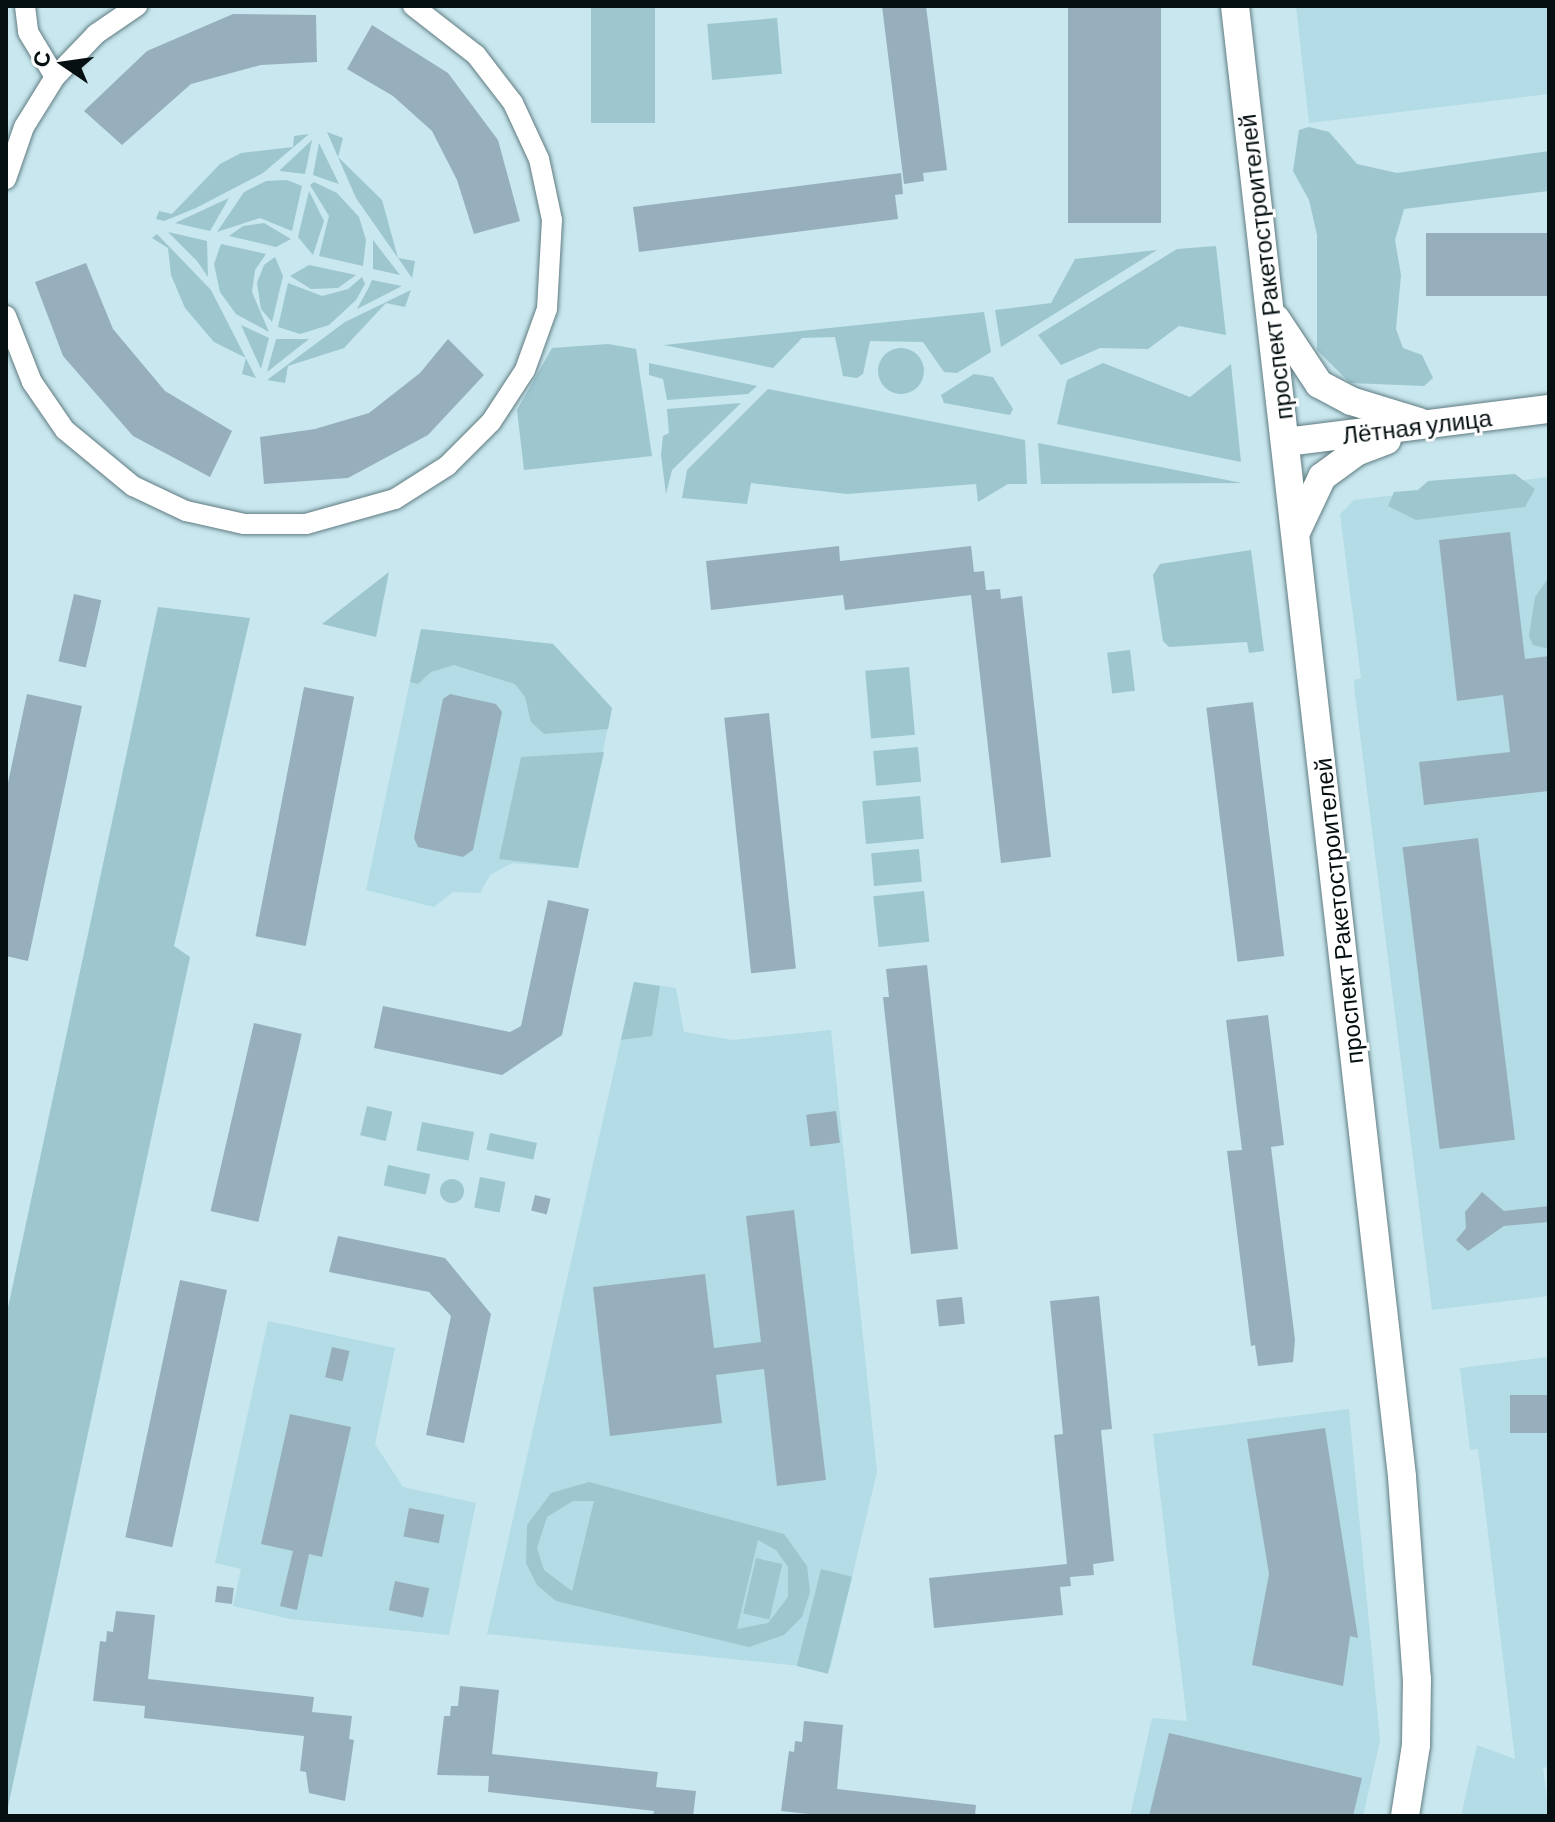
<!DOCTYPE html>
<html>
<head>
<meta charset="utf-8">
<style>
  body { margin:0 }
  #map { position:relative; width:1555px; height:1822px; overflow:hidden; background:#c8e7ee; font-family:Barlow,sans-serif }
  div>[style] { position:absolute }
  .built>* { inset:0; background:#b4dce6 }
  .green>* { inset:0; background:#9dc6cf; transform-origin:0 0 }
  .round { border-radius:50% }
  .building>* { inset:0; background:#97afbd; transform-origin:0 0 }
  .roads { filter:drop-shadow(0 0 2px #607c82) drop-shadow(0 0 2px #607c82) }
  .street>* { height:20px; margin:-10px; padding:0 10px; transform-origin:10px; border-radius:10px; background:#fff }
  .secondary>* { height:28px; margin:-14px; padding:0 14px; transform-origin:14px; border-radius:14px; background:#fff }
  span { translate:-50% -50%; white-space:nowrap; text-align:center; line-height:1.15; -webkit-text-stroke:6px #fff; paint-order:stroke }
  .street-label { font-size:24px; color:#061012 }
  .frame { position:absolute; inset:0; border:8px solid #061012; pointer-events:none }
  .north { position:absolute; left:24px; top:24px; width:80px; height:80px; -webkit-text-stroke:6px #fff; paint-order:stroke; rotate:283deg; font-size:22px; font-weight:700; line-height:32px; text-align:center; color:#061012 }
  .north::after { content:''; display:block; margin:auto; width:28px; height:36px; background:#061012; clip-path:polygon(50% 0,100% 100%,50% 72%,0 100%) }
</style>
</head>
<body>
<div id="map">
  <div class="built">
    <div style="clip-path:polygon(1296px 6px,1549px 6px,1549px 94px,1309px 123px)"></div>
    <div style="clip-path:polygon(1549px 477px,1549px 1296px,1432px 1310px,1355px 695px,1354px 680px,1361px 678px,1340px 514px,1354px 500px)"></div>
    <div style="clip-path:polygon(421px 629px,553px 644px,612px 708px,578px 868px,512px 863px,490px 875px,480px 893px,453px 892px,434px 907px,366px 890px)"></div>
    <div style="clip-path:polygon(634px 982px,676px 988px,684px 1032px,733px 1040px,831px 1030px,877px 1472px,830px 1669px,487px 1634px)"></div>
    <div style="clip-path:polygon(268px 1321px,395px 1348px,375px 1444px,403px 1487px,476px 1503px,449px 1635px,290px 1619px,233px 1606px,241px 1569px,215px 1563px)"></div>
    <div style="clip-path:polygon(1549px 1357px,1549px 1768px,1543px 1767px,1549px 1816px,1461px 1816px,1477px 1745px,1515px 1759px,1478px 1449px,1470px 1450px,1460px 1368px)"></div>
    <div style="clip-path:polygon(1349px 1409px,1380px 1741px,1363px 1816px,1130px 1816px,1152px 1718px,1187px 1721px,1153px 1434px)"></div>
  </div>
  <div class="green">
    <div style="left:591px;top:6px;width:64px;height:117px"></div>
    <div style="left:777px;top:18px;width:56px;height:70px;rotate:85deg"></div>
    <div style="clip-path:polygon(1309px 127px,1329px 132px,1357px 164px,1397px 173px,1549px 151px,1549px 191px,1404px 209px,1395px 240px,1401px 275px,1396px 329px,1403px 348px,1422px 355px,1433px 378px,1424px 386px,1350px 383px,1317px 350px,1317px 235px,1309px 200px,1293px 171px,1299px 130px)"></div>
    <div style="clip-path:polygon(327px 132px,343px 138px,338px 157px,382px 200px,398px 258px,415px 261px,412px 278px,356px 198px)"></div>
    <div style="clip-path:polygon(309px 134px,263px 173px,196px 208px,164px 221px,156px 219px,159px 211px,172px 214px,220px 164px,241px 153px,293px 147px,294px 136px)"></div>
    <div style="clip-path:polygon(312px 140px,305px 174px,280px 171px,280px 170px)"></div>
    <div style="clip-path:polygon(319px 143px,339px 184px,313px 175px)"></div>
    <div style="clip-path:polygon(287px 180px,302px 186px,292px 231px,260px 218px,217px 232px,244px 192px,266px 181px)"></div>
    <div style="clip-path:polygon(314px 182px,337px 193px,359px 217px,366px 240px,363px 266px,319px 256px,329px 216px,310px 185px)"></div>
    <div style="clip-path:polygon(309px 191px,324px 221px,313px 255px,298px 237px)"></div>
    <div style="clip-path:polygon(229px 198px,210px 231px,175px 223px)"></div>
    <div style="clip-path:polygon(264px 223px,291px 239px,276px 247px,229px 236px,243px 226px)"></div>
    <div style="clip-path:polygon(168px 232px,207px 241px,208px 277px,197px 261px)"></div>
    <div style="clip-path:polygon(157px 234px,211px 290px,256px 378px,242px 374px,246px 358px,214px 342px,185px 308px,171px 275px,168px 248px,152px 238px)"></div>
    <div style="clip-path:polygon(373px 240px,400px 275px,373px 269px)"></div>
    <div style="clip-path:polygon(221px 244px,266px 254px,255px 270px,252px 292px,269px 332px,236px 314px,220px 292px,214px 264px)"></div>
    <div style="clip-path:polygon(1216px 246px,1226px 335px,1179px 326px,1148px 349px,1100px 348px,1061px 365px,1038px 335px,1177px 249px)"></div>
    <div style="clip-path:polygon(1157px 250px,1001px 347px,995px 310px,1051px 303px,1075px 259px)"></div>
    <div style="clip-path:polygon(275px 257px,283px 276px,272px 322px,261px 309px,257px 283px,264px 265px)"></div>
    <div style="clip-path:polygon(309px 265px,356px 275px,338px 288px,311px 289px,290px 276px)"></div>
    <div style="clip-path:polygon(362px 277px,365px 284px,356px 300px,329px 325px,300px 334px,278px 327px,288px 283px,322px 296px,348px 289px)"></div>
    <div style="clip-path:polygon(372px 280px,402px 286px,357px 309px,369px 287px)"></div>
    <div style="clip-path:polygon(411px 290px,405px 307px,386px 303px,344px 348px,288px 366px,285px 383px,267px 380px,345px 322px)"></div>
    <div style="clip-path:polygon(984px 312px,991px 352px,957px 373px,944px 372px,923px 342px,870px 341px,863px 374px,857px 378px,843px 376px,835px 337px,802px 338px,773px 368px,664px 345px)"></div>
    <div style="clip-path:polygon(241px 325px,269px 338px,261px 369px)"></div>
    <div style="clip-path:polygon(276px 339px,309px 339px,267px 372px)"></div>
    <div style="clip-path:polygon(608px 344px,636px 349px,652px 456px,524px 470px,517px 410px,552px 348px)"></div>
    <div class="round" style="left:878px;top:348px;width:46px;height:46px"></div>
    <div style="clip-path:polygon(649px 363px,757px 386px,748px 394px,667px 400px,663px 379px,649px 375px)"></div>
    <div style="clip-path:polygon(1103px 363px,1190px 397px,1231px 364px,1241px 462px,1057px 424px,1067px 380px)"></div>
    <div style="clip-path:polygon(974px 374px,993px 377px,1013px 409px,1010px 415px,944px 403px,941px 395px)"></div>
    <div style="clip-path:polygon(768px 389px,1025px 440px,1027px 484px,1008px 484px,978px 502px,976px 484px,847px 494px,751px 483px,747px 504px,682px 498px,687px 470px)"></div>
    <div style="clip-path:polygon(741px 403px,672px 470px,666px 494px,661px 455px,663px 436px,669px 433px,667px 409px)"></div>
    <div style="clip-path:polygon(1038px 443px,1242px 483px,1041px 484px)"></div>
    <div style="clip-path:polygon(1515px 474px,1535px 489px,1525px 507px,1416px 520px,1388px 506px,1394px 492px,1418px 490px,1428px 481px)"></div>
    <div style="clip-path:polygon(1251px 550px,1264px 651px,1249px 653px,1247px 642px,1169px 647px,1163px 641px,1153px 575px,1160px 564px)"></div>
    <div style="clip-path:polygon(389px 572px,376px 637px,322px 624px)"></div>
    <div style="clip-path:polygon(1549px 577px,1549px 647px,1545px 648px,1533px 645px,1529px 636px,1535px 597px)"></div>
    <div style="clip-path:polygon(158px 607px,250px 618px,174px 946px,190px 957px,6px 1816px,6px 1317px)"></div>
    <div style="clip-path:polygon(421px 629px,553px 644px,612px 708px,608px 729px,544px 734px,531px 722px,525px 697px,515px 684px,454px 665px,431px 672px,418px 684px,410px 682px)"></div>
    <div style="left:1130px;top:650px;width:41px;height:23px;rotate:83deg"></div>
    <div style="left:909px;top:667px;width:68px;height:44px;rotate:85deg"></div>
    <div style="left:918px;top:747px;width:35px;height:45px;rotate:85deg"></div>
    <div style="clip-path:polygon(604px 752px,578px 868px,499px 859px,521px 757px)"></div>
    <div style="left:920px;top:796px;width:43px;height:58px;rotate:85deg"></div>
    <div style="left:919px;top:849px;width:33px;height:48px;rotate:85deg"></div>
    <div style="left:924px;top:891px;width:51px;height:51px;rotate:84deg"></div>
    <div style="clip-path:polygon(634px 982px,660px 986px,652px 1036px,621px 1040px)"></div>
    <div style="left:367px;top:1106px;width:26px;height:30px;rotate:13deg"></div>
    <div style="left:422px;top:1122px;width:53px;height:29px;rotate:11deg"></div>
    <div style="left:490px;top:1133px;width:48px;height:17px;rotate:12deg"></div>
    <div style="left:388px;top:1165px;width:43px;height:21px;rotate:12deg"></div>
    <div style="left:480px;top:1177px;width:26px;height:31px;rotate:11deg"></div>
    <div class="round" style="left:440px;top:1179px;width:24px;height:24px"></div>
    <div style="clip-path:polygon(evenodd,589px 1482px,784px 1534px,807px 1566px,810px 1592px,802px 1617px,784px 1635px,749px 1647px,556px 1601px,537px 1585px,526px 1563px,527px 1525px,551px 1493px,589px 1482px,573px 1501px,594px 1501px,572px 1591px,544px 1570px,537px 1548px,547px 1517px,573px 1501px,589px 1482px,758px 1540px,776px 1550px,788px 1567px,788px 1597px,768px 1623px,737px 1629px,758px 1540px)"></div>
    <div style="left:756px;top:1558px;width:27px;height:57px;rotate:13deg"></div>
    <div style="left:821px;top:1569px;width:32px;height:100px;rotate:14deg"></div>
  </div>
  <div class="building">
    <div style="clip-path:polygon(882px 6px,926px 6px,947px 170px,923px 173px,924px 181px,904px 184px)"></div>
    <div style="left:1068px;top:6px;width:93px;height:217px"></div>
    <div style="clip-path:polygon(233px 14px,316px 15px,317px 62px,261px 65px,191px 84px,122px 145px,84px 111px,147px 51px)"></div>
    <div style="clip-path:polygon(372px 25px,448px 73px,498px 140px,520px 221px,474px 234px,457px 180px,432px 131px,393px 96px,347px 69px)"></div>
    <div style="clip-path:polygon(901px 173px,903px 194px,895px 195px,898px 219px,639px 252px,633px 207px)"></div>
    <div style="left:1549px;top:233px;width:63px;height:123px;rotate:90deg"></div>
    <div style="clip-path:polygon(86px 263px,113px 329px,165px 391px,232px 431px,210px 477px,133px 436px,63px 356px,35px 282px)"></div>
    <div style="clip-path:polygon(448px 339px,484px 375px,428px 435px,348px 478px,264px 484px,260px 437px,315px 429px,369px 413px,420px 373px)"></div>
    <div style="clip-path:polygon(1510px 532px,1525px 659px,1549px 656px,1549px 791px,1424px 805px,1419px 762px,1510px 752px,1503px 695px,1457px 701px,1439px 540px)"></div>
    <div style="clip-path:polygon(839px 546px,840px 561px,971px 546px,974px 572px,984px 571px,986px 590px,1000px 589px,1001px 599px,1022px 596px,1051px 857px,1001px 863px,971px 595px,845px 610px,843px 595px,711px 610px,706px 561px)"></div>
    <div style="left:74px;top:594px;width:28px;height:69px;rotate:13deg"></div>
    <div style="left:304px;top:687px;width:51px;height:254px;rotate:11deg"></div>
    <div style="clip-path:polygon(27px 694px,82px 706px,28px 961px,6px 956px,6px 792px)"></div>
    <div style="clip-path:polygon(450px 694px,496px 704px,502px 712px,473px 850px,463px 857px,418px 847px,414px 838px,443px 699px)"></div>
    <div style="left:1253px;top:702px;width:256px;height:47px;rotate:83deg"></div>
    <div style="left:769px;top:713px;width:257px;height:45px;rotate:84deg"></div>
    <div style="left:1478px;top:838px;width:304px;height:76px;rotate:83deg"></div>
    <div style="clip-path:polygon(548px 900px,589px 909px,562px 1035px,502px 1075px,374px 1048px,383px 1006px,510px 1032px,521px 1026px)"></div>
    <div style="clip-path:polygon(927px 965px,958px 1249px,911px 1254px,883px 997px,889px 997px,886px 969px)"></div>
    <div style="clip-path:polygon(1268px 1015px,1284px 1145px,1271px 1147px,1295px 1340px,1293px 1362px,1258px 1366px,1255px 1345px,1251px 1346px,1227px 1151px,1242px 1150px,1226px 1020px)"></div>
    <div style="left:254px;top:1023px;width:49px;height:193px;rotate:13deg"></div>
    <div style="left:836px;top:1111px;width:32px;height:30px;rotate:83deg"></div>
    <div style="clip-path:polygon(1482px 1192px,1504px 1211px,1549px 1206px,1549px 1222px,1504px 1226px,1468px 1251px,1456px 1240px,1466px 1228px,1465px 1212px)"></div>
    <div style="left:535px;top:1195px;width:16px;height:16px;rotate:14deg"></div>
    <div style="clip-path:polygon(794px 1210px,826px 1480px,777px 1486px,764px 1369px,716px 1375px,722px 1423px,610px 1436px,593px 1287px,705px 1274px,714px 1348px,761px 1342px,746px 1216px)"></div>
    <div style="clip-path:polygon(338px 1236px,445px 1258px,491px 1314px,464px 1443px,426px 1435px,451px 1316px,429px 1292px,329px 1272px)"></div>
    <div style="left:180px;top:1280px;width:48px;height:263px;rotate:12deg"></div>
    <div style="clip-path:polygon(1099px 1296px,1112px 1429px,1101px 1430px,1114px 1561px,1093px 1564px,1094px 1575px,1070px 1577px,1071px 1586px,1060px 1587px,1063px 1615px,934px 1628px,929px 1578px,1067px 1564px,1054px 1435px,1063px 1434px,1050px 1301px)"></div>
    <div style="left:962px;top:1297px;width:27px;height:26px;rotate:84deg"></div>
    <div style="left:332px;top:1347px;width:18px;height:31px;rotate:13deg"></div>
    <div style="left:1549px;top:1395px;width:38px;height:39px;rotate:90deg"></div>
    <div style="clip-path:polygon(290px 1414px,351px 1427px,322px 1557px,309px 1554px,297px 1610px,280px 1606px,293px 1551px,261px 1544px)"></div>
    <div style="clip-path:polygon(1325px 1428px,1358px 1638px,1350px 1636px,1343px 1686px,1252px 1665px,1269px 1574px,1247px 1439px)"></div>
    <div style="left:409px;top:1508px;width:36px;height:29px;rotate:11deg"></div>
    <div style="left:395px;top:1581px;width:35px;height:30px;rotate:12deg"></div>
    <div style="left:217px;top:1586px;width:17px;height:16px;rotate:7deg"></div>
    <div style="clip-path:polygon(116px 1611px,155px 1615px,148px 1679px,314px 1697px,312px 1712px,352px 1716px,349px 1739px,354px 1740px,345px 1801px,309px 1793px,306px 1772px,300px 1771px,304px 1736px,144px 1718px,145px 1706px,93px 1701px,100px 1641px,106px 1642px,107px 1631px,113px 1632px)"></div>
    <div style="clip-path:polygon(460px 1686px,499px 1690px,492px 1754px,658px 1772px,656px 1787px,696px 1791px,693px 1816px,653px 1816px,654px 1811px,488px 1792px,489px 1776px,437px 1775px,444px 1716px,450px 1716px,451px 1706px,458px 1706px)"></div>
    <div style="clip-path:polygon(804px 1721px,843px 1725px,837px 1789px,976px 1805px,975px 1816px,827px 1816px,781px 1811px,789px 1751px,794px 1752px,795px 1741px,802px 1742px)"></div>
    <div style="clip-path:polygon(1169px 1733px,1362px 1778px,1353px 1816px,1149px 1816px)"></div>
  </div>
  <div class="roads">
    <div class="street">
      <div style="left:25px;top:6px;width:26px;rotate:83deg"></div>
      <div style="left:28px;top:32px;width:52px;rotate:59deg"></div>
      <div style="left:6px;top:179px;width:55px;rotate:-70.9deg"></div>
      <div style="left:24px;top:127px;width:59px;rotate:-58.2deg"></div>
      <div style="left:55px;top:77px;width:59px;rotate:-46.4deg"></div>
      <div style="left:96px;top:34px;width:50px;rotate:-34.3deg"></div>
      <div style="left:6px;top:316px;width:71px;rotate:68.5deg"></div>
      <div style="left:32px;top:382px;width:58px;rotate:55.5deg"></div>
      <div style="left:65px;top:430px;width:88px;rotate:39.5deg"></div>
      <div style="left:133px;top:486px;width:59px;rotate:25.3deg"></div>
      <div style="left:186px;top:511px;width:59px;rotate:12.6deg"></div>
      <div style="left:244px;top:524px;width:62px"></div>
      <div style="left:306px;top:524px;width:92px;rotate:-15.7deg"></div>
      <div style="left:395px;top:499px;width:62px;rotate:-32.4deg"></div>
      <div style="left:447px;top:466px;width:62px;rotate:-45deg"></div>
      <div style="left:491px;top:422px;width:62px;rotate:-56.8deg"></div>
      <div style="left:525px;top:370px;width:65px;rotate:-70.2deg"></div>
      <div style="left:547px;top:309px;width:89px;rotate:-86.8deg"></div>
      <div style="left:552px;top:220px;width:62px;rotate:-102deg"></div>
      <div style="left:539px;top:159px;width:62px;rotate:-114.9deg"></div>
      <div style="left:513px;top:103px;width:61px;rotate:-127.6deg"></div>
      <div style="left:476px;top:55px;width:80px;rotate:-142.1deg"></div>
    </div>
    <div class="secondary">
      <div style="left:1235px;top:6px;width:1480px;rotate:83.52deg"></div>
      <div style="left:1402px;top:1477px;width:203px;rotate:85.8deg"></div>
      <div style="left:1417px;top:1679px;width:66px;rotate:90.9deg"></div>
      <div style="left:1416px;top:1745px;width:72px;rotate:98.8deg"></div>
      <div style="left:1276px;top:319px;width:78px;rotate:56.5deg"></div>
      <div style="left:1319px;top:384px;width:36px;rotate:28deg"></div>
      <div style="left:1351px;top:401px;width:71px;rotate:17.2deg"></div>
      <div style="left:1286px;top:442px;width:265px;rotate:-7.2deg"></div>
      <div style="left:1297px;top:530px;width:59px;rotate:-64.7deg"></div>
      <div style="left:1322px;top:477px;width:42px;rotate:-36.3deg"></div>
      <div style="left:1356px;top:452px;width:33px;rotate:-21deg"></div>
    </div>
  </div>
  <div class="street-label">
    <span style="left:1265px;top:267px;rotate:-97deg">проспект Ракетостроителей</span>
    <span style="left:1417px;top:426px;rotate:-7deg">Лётная улица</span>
    <span style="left:1338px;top:911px;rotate:-96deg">проспект Ракетостроителей</span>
  </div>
  <div class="frame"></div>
  <div class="north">С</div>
</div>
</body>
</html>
